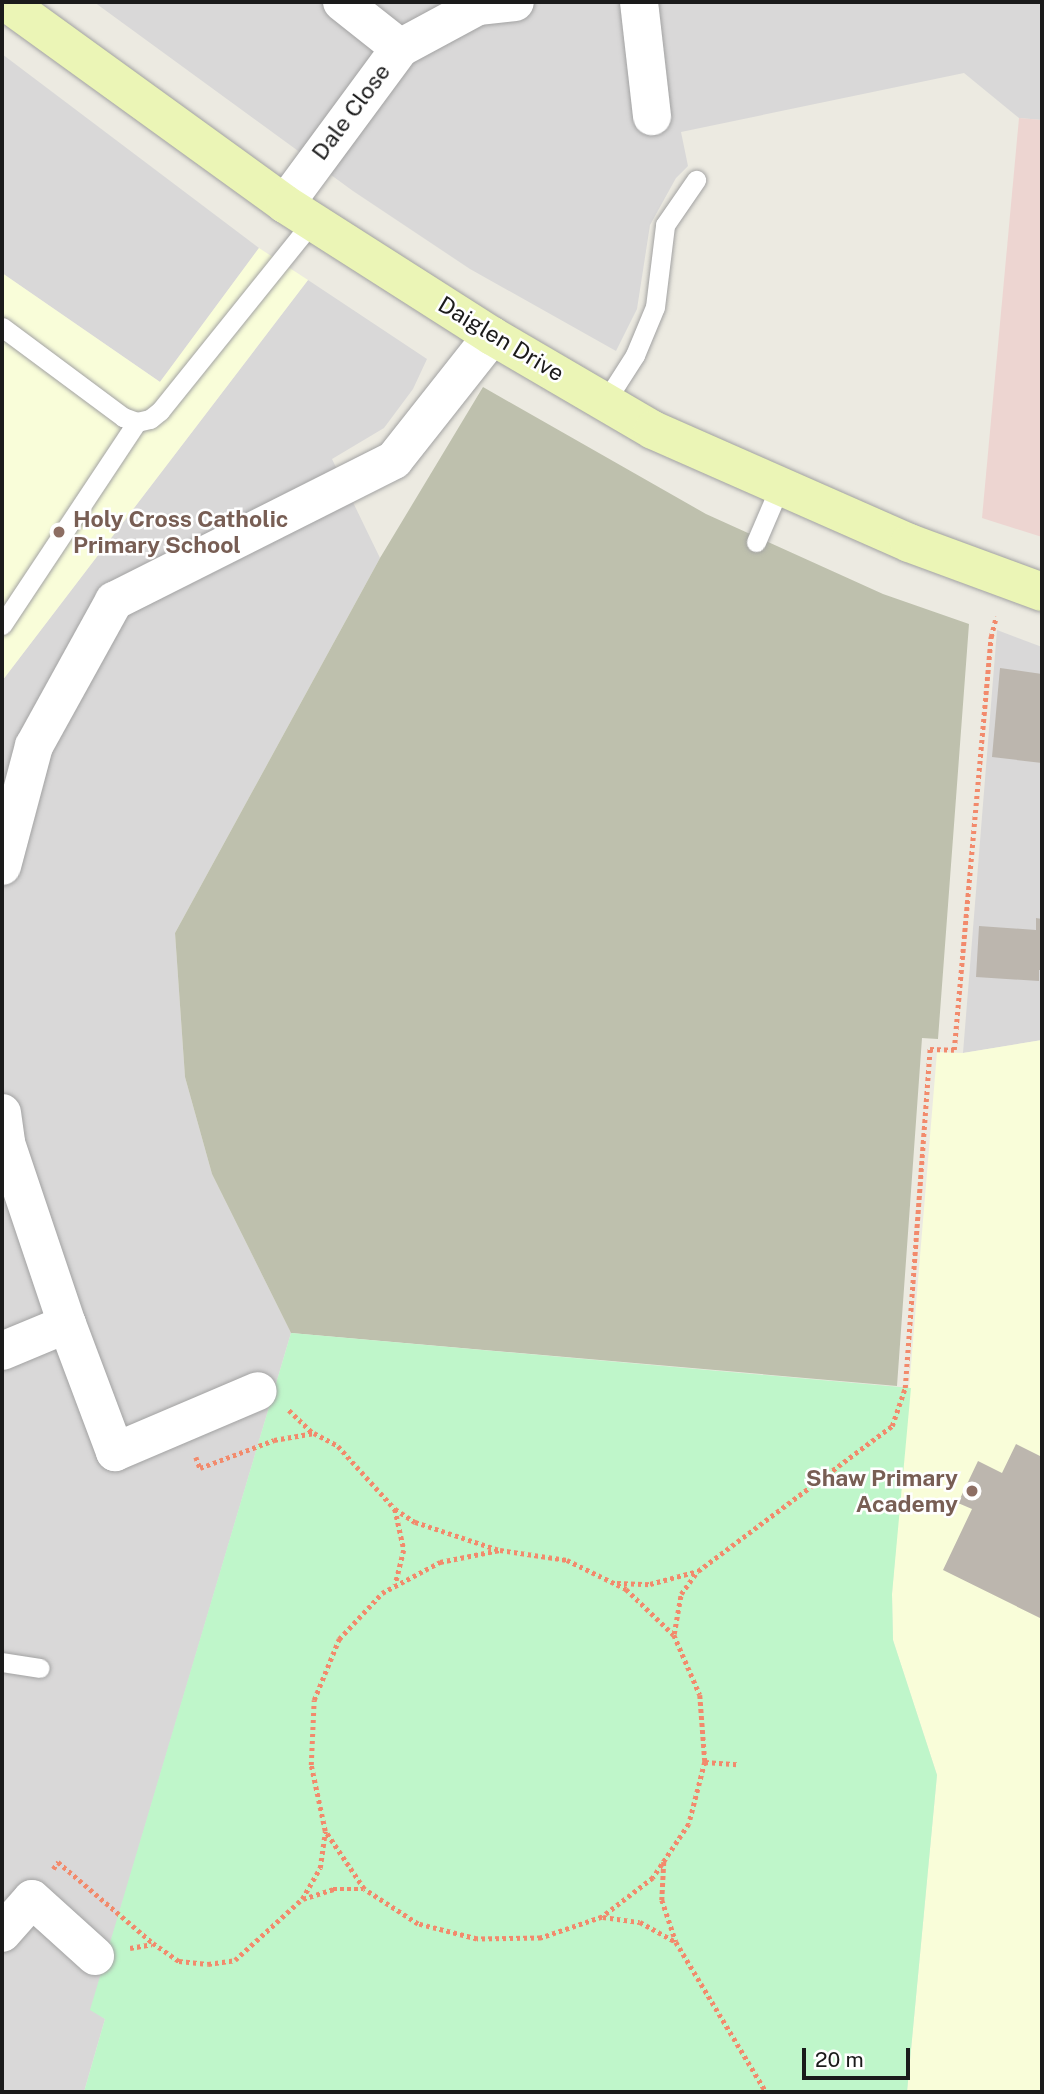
<!DOCTYPE html>
<html>
<head>
<meta charset="utf-8">
<style>
  body { margin:0 }
  #map { position:relative; width:1044px; height:2094px; overflow:hidden; background:#eceae1; font-family:"Public Sans",sans-serif }
  div>[style] { position:absolute }
  .residential>* { inset:0; background:#d9d8d8 }
  .commercial>* { inset:0; background:#edd5d1 }
  .education>* { inset:0; background:#f9fdd9 }
  .construction>* { inset:0; background:#bec0ad }
  .park>* { inset:0; background:#bff6ca }
  .building>* { inset:0; background:#bcb6ae }
  .path>* { height:4.5px; margin-top:-2.25px; transform-origin:0; background:repeating-linear-gradient(90deg,#f28a6c 0 3.5px,transparent 0 7px) }
  .roads { filter:drop-shadow(0 0 2px #a2a2a2) drop-shadow(0 0 2px #a2a2a2) }
  .lane>* { height:19px; margin:-9.5px; padding:0 9.5px; transform-origin:9.5px; border-radius:9.5px; background:#fff }
  .street>* { height:38px; margin:-19px; padding:0 19px; transform-origin:19px; border-radius:19px; background:#fff }
  .secondary>* { height:38px; margin:-19px; padding:0 19px; transform-origin:19px; border-radius:19px; background:#ebf5b6 }
  .dots>* { width:19px; height:19px; translate:-50% -50%; box-sizing:border-box; border:4px solid #fff; border-radius:50% }
  span { translate:-50% -50%; white-space:nowrap; text-align:center; line-height:1.15; -webkit-text-stroke:5px #fff; paint-order:stroke }
  .street-label { font-size:23px; color:#1b1b1b }
  .education-label { font-size:23px; color:#785e54; font-weight:700 }
  .left { translate:0 -50%; text-align:left }
  .right { translate:-100% -50%; text-align:right }
  .frame { position:absolute; inset:0; border:4px solid #1b1b1b; pointer-events:none }
  .scale { position:absolute; left:802px; top:2048px; width:108px; height:32px; box-sizing:border-box; border:4px solid #1b1b1b; border-top:0; padding-left:9px; font-size:21px; line-height:24px; white-space:nowrap; color:#1b1b1b; -webkit-text-stroke:5px #fff; paint-order:stroke }
</style>
</head>
<body>
<div id="map">
  <div class="residential">
    <div style="clip-path:polygon(94px 2px,1042px 2px,1042px 120px,1019px 118px,964px 73px,681px 132px,688px 166px,676px 178px,650px 225px,637px 309px,616px 351px,470px 269px,353px 191px)"></div>
    <div style="clip-path:polygon(2px 54px,259px 248px,160px 382px,2px 273px)"></div>
    <div style="clip-path:polygon(308px 280px,427px 359px,413px 389px,384px 428px,332px 459px,380px 558px,175px 933px,185px 1077px,212px 1174px,291px 1333px,91px 2009px,105px 2019px,84px 2092px,2px 2092px,2px 681px)"></div>
    <div style="clip-path:polygon(997px 630px,1042px 647px,1042px 1040px,963px 1053px)"></div>
  </div>
  <div class="commercial">
    <div style="clip-path:polygon(1019px 118px,1042px 120px,1042px 537px,982px 518px)"></div>
  </div>
  <div class="education">
    <div style="clip-path:polygon(259px 248px,308px 280px,2px 681px,2px 273px,160px 382px)"></div>
    <div style="clip-path:polygon(1042px 1040px,1042px 2092px,907px 2092px,937px 1775px,893px 1640px,892px 1594px,937px 1052px,963px 1053px)"></div>
  </div>
  <div class="construction">
    <div style="clip-path:polygon(483px 387px,706px 514px,883px 594px,969px 624px,938px 1039px,922px 1038px,897px 1386px,291px 1333px,212px 1174px,185px 1077px,175px 933px,380px 558px)"></div>
  </div>
  <div class="park">
    <div style="clip-path:polygon(291px 1333px,911px 1388px,892px 1594px,893px 1640px,937px 1775px,907px 2092px,84px 2092px,105px 2019px,90px 2010px)"></div>
  </div>
  <div class="building">
    <div style="clip-path:polygon(1000px 668px,1042px 674px,1042px 763px,992px 757px)"></div>
    <div style="clip-path:polygon(1036px 918px,1042px 919px,1042px 970px,1039px 970px,1039px 981px,976px 977px,979px 926px,1036px 930px)"></div>
    <div style="clip-path:polygon(1016px 1444px,1042px 1457px,1042px 1619px,943px 1570px,972px 1509px,958px 1503px,978px 1461px,1002px 1473px)"></div>
  </div>
  <div class="path">
    <div style="left:289px;top:1410px;width:33px;rotate:44deg"></div>
    <div style="left:196px;top:1457px;width:12px;rotate:70deg"></div>
    <div style="left:200px;top:1468px;width:79px;rotate:-20.7deg"></div>
    <div style="left:274px;top:1440px;width:41px;rotate:-9.9deg"></div>
    <div style="left:314px;top:1433px;width:27px;rotate:28deg"></div>
    <div style="left:338px;top:1446px;width:85px;rotate:47.9deg"></div>
    <div style="left:395px;top:1509px;width:24px;rotate:33deg"></div>
    <div style="left:415px;top:1522px;width:89px;rotate:18.4deg"></div>
    <div style="left:395px;top:1509px;width:42px;rotate:77.6deg"></div>
    <div style="left:404px;top:1550px;width:36px;rotate:104deg"></div>
    <div style="left:617px;top:1583px;width:33px;rotate:2deg"></div>
    <div style="left:650px;top:1584px;width:50px;rotate:-15.2deg"></div>
    <div style="left:698px;top:1571px;width:242px;rotate:-36.8deg"></div>
    <div style="left:892px;top:1426px;width:40px;rotate:-71.1deg"></div>
    <div style="left:905px;top:1388px;width:340px;rotate:-85.8deg"></div>
    <div style="left:930px;top:1049px;width:24px;rotate:2deg"></div>
    <div style="left:954px;top:1050px;width:415px;rotate:-84.9deg"></div>
    <div style="left:991px;top:637px;width:21px;rotate:-76deg"></div>
    <div style="left:674px;top:1634px;width:41px;rotate:-80.1deg"></div>
    <div style="left:681px;top:1594px;width:27px;rotate:-54deg"></div>
    <div style="left:705px;top:1762px;width:32px;rotate:4deg"></div>
    <div style="left:664px;top:1862px;width:38px;rotate:93deg"></div>
    <div style="left:662px;top:1900px;width:44px;rotate:71.6deg"></div>
    <div style="left:676px;top:1942px;width:175px;rotate:59deg"></div>
    <div style="left:53px;top:1869px;width:9px;rotate:-54deg"></div>
    <div style="left:58px;top:1862px;width:125px;rotate:40.5deg"></div>
    <div style="left:153px;top:1943px;width:32px;rotate:35deg"></div>
    <div style="left:179px;top:1961px;width:29px;rotate:6deg"></div>
    <div style="left:208px;top:1964px;width:27px;rotate:-8deg"></div>
    <div style="left:235px;top:1960px;width:91px;rotate:-42.3deg"></div>
    <div style="left:302px;top:1899px;width:36px;rotate:-60deg"></div>
    <div style="left:320px;top:1868px;width:37px;rotate:-82deg"></div>
    <div style="left:325px;top:1831px;width:67px;rotate:-102deg"></div>
    <div style="left:311px;top:1765px;width:65px;rotate:-87.4deg"></div>
    <div style="left:314px;top:1700px;width:66px;rotate:-67.7deg"></div>
    <div style="left:339px;top:1639px;width:63px;rotate:-46.9deg"></div>
    <div style="left:382px;top:1593px;width:66px;rotate:-28.1deg"></div>
    <div style="left:440px;top:1562px;width:61px;rotate:-11.3deg"></div>
    <div style="left:500px;top:1550px;width:68px;rotate:8.5deg"></div>
    <div style="left:567px;top:1560px;width:66px;rotate:26.2deg"></div>
    <div style="left:626px;top:1589px;width:66px;rotate:43.8deg"></div>
    <div style="left:674px;top:1635px;width:65px;rotate:66.6deg"></div>
    <div style="left:700px;top:1695px;width:67px;rotate:85.7deg"></div>
    <div style="left:705px;top:1762px;width:64px;rotate:104.5deg"></div>
    <div style="left:689px;top:1824px;width:65px;rotate:123.7deg"></div>
    <div style="left:653px;top:1878px;width:64px;rotate:142.6deg"></div>
    <div style="left:602px;top:1917px;width:65px;rotate:161deg"></div>
    <div style="left:541px;top:1938px;width:64px;rotate:179.1deg"></div>
    <div style="left:477px;top:1939px;width:61px;rotate:-165.7deg"></div>
    <div style="left:418px;top:1924px;width:64px;rotate:-147.1deg"></div>
    <div style="left:364px;top:1889px;width:70px;rotate:-123.9deg"></div>
    <div style="left:303px;top:1899px;width:32px;rotate:-18deg"></div>
    <div style="left:333px;top:1889px;width:30px"></div>
    <div style="left:603px;top:1917px;width:37px;rotate:8deg"></div>
    <div style="left:640px;top:1922px;width:41px;rotate:29.1deg"></div>
    <div style="left:130px;top:1948px;width:22px;rotate:-10deg"></div>
  </div>
  <div class="roads">
    <div class="lane">
      <div style="left:2px;top:327px;width:151px;rotate:36.6deg"></div>
      <div style="left:123px;top:417px;width:15px;rotate:20deg"></div>
      <div style="left:137px;top:422px;width:13px;rotate:-13deg"></div>
      <div style="left:150px;top:419px;width:13px;rotate:-39deg"></div>
      <div style="left:160px;top:411px;width:244px;rotate:-51.2deg"></div>
      <div style="left:605px;top:402px;width:56px;rotate:-57.4deg"></div>
      <div style="left:635px;top:355px;width:52px;rotate:-67.4deg"></div>
      <div style="left:655px;top:307px;width:83px;rotate:-83deg"></div>
      <div style="left:665px;top:225px;width:55px;rotate:-55.4deg"></div>
      <div style="left:756px;top:542px;width:61px;rotate:-66.8deg"></div>
      <div style="left:2px;top:625px;width:244px;rotate:-56.4deg"></div>
      <div style="left:2px;top:1662px;width:38px;rotate:9deg"></div>
    </div>
    <div class="street">
      <div style="left:639px;top:2px;width:115px;rotate:83.5deg"></div>
      <div style="left:400px;top:48px;width:89px;rotate:-28.3deg"></div>
      <div style="left:478px;top:6px;width:37px;rotate:-6deg"></div>
      <div style="left:285px;top:204px;width:194px;rotate:-53.6deg"></div>
      <div style="left:400px;top:48px;width:74px;rotate:-141.6deg"></div>
      <div style="left:2px;top:866px;width:124px;rotate:-75.1deg"></div>
      <div style="left:34px;top:746px;width:166px;rotate:-61.1deg"></div>
      <div style="left:114px;top:601px;width:313px;rotate:-26.7deg"></div>
      <div style="left:394px;top:460px;width:158px;rotate:-51.7deg"></div>
      <div style="left:2px;top:1113px;width:30px;rotate:82deg"></div>
      <div style="left:6px;top:1143px;width:191px;rotate:71.4deg"></div>
      <div style="left:67px;top:1324px;width:70px;rotate:157.4deg"></div>
      <div style="left:67px;top:1324px;width:137px;rotate:69.4deg"></div>
      <div style="left:115px;top:1452px;width:155px;rotate:-23.1deg"></div>
      <div style="left:2px;top:1933px;width:45px;rotate:-48.6deg"></div>
      <div style="left:32px;top:1899px;width:85px;rotate:42.1deg"></div>
    </div>
    <div class="secondary">
      <div style="left:6px;top:2px;width:344px;rotate:35.9deg"></div>
      <div style="left:285px;top:204px;width:246px;rotate:32.5deg"></div>
      <div style="left:492px;top:336px;width:186px;rotate:30.3deg"></div>
      <div style="left:653px;top:430px;width:280px;rotate:23.8deg"></div>
      <div style="left:909px;top:543px;width:142px;rotate:20.2deg"></div>
    </div>
  </div>
  <div class="dots">
    <div style="left:59px;top:532px;background:#8d6e63"></div>
    <div style="left:972px;top:1491px;background:#8d6e63"></div>
  </div>
  <div class="street-label">
    <span style="left:351px;top:112px;rotate:-53deg">Dale Close</span>
    <span style="left:501px;top:339px;rotate:31deg">Daiglen Drive</span>
  </div>
  <div class="education-label">
    <span class="left" style="left:73px;top:532px">Holy Cross Catholic<br>Primary School</span>
    <span class="right" style="left:958px;top:1491px">Shaw Primary<br>Academy</span>
  </div>
  <div class="frame"></div>
  <div class="scale">20 m</div>
</div>
</body>
</html>
